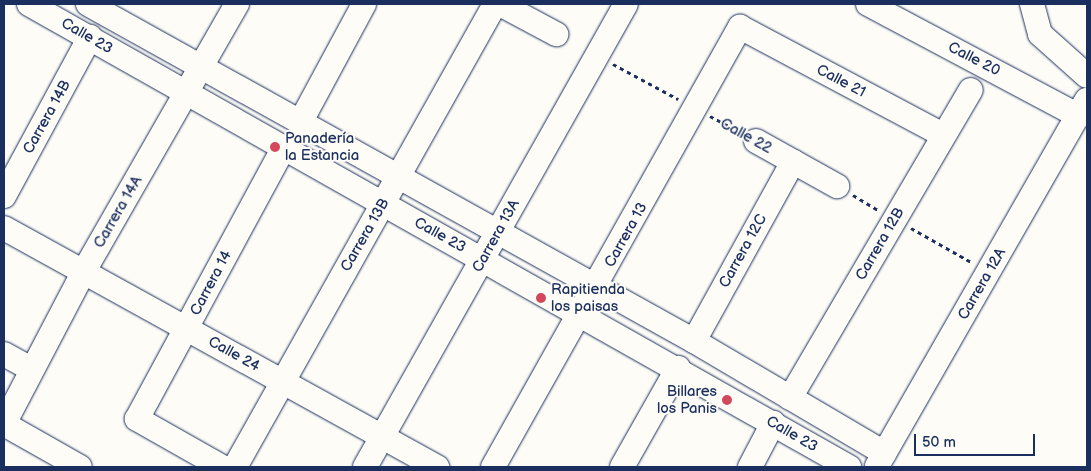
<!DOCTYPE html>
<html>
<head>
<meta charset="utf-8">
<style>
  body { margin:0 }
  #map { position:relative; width:1091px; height:471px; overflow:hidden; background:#fdfcf7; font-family:"Balsamiq Sans",sans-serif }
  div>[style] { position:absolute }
  .path>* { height:3px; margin-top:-1.5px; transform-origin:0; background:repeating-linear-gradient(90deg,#1b2f5e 0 4px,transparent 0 8px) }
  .roads { filter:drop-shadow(0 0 1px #1b2f5e) drop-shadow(0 0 1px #1b2f5e) }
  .minor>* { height:24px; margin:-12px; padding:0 12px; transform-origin:12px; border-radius:12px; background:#fdfcf7 }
  .dots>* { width:14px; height:14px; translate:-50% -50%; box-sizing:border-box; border:2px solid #fdfcf7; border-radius:50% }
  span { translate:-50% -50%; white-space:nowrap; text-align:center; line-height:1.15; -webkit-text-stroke:4px #fdfcf7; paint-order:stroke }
  .street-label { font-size:15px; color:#1b2f5e }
  .poi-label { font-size:15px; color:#1b2f5e }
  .left { translate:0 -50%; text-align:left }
  .right { translate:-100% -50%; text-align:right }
  .frame { position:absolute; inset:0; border:5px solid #1b2f5e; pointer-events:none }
  .scale { position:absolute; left:914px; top:434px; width:121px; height:22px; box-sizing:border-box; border:2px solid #1b2f5e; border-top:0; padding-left:6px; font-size:15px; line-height:18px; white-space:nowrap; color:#1b2f5e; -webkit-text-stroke:4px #fdfcf7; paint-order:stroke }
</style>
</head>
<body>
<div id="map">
  <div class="path">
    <div style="left:613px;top:64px;width:74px;rotate:28.3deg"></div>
    <div style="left:710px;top:116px;width:34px;rotate:28deg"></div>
    <div style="left:853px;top:195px;width:31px;rotate:31deg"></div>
    <div style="left:911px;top:228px;width:69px;rotate:29.5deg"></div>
  </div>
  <div class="roads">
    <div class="minor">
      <div style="left:29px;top:4px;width:942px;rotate:29.45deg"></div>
      <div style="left:88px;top:4px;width:693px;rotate:29.08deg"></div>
      <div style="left:694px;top:341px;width:221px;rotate:30.5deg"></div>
      <div style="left:500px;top:4px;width:64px;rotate:28.2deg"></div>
      <div style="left:868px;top:4px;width:239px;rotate:28deg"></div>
      <div style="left:1032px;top:4px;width:31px;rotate:75deg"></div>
      <div style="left:1040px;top:34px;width:63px;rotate:41.8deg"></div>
      <div style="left:300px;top:123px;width:135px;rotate:-61.7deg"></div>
      <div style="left:756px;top:141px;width:93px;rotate:29.1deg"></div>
      <div style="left:4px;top:196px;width:181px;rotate:-61.6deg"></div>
      <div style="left:4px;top:228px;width:495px;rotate:28.9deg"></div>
      <div style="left:694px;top:341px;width:205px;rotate:-61.1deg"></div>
      <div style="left:4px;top:354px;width:31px;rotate:29deg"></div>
      <div style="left:790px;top:398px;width:357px;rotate:-59.6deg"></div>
      <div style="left:4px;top:424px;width:173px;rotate:-62.4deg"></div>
      <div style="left:84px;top:271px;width:308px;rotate:-60.2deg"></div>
      <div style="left:4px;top:424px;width:87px;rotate:29.5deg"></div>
      <div style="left:877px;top:466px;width:422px;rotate:-60.2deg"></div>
      <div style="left:222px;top:467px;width:98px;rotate:-150.5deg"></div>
      <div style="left:137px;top:419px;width:309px;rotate:-61.6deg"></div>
      <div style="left:235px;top:467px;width:531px;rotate:-60.68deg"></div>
      <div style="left:365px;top:467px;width:531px;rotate:-60.59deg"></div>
      <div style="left:493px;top:467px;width:505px;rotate:-60.69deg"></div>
      <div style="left:740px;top:27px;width:230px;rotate:28deg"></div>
      <div style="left:622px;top:467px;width:114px;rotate:-60.5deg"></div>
      <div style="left:750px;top:467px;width:50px;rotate:-62.4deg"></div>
    </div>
  </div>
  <div class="dots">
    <div style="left:275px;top:147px;background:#d1495b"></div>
    <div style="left:541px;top:298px;background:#d1495b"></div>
    <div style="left:727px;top:400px;background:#d1495b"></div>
  </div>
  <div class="street-label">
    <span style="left:87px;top:36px;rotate:30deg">Calle 23</span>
    <span style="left:974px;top:59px;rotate:27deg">Calle 20</span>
    <span style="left:841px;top:81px;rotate:28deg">Calle 21</span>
    <span style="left:47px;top:117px;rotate:-61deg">Carrera 14B</span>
    <span style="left:746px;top:136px;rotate:29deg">Calle 22</span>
    <span style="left:118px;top:212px;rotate:-60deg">Carrera 14A</span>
    <span style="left:365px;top:235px;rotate:-60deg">Carrera 13B</span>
    <span style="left:440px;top:235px;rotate:29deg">Calle 23</span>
    <span style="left:626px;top:235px;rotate:-61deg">Carrera 13</span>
    <span style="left:496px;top:236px;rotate:-61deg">Carrera 13A</span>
    <span style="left:880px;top:244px;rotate:-60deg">Carrera 12B</span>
    <span style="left:743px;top:251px;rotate:-61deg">Carrera 12C</span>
    <span style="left:211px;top:283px;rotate:-62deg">Carrera 14</span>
    <span style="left:982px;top:284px;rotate:-60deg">Carrera 12A</span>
    <span style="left:234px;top:354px;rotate:29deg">Calle 24</span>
    <span style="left:792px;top:434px;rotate:30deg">Calle 23</span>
  </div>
  <div class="poi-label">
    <span class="left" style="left:285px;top:147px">Panadería<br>la Estancia</span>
    <span class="left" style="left:551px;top:298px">Rapitienda<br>los paisas</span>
    <span class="right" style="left:717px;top:400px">Billares<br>los Panis</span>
  </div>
  <div class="frame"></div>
  <div class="scale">50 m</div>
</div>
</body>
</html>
